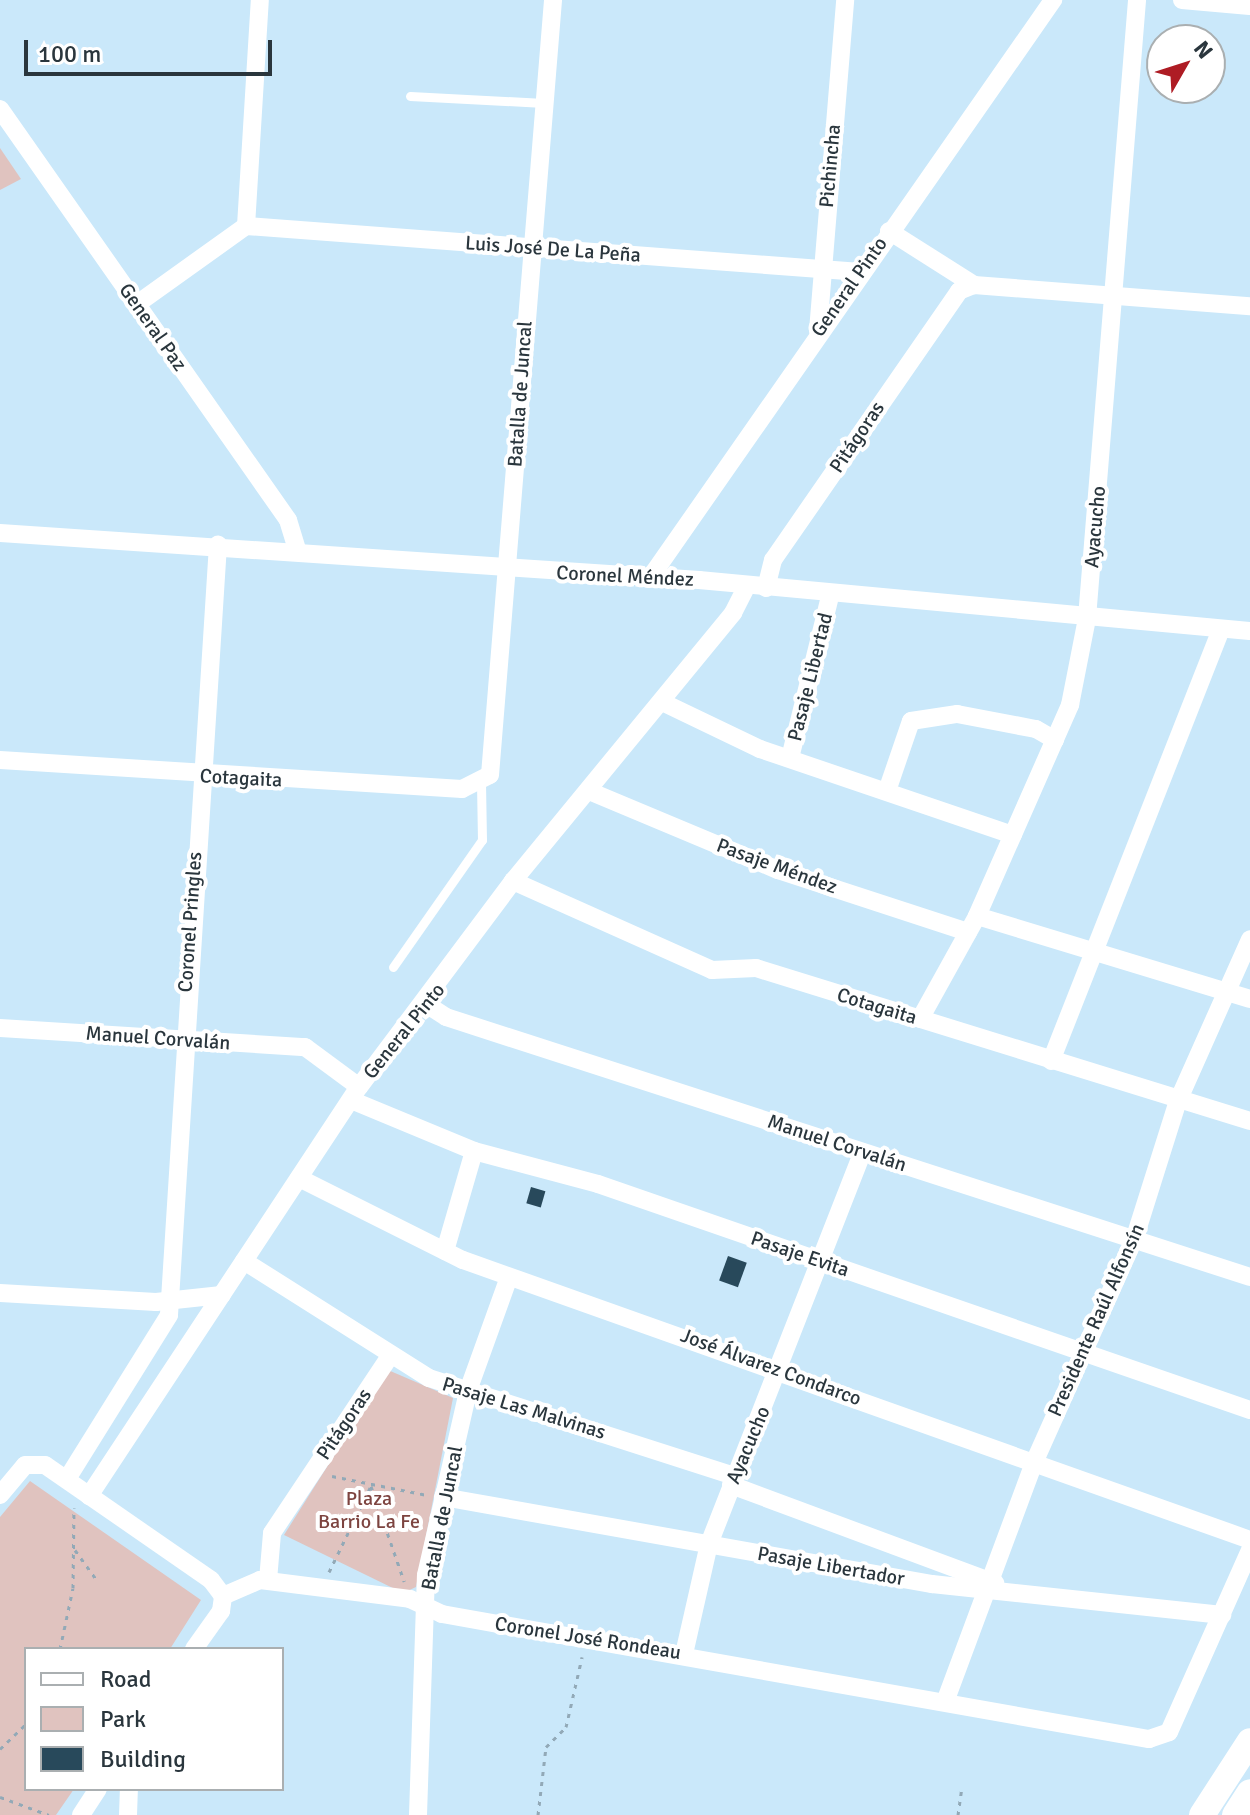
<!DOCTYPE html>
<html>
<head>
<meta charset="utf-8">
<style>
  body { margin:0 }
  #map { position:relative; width:1250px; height:1815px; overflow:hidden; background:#cae8fa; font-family:Signika,sans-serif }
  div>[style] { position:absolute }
  .green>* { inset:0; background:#e0c3bf }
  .building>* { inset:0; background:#28495b; transform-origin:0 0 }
  .path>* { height:3px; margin-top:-1.5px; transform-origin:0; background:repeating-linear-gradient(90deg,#92a9b7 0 4px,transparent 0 10px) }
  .service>* { height:9px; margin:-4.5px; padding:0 4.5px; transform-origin:4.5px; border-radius:4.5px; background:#fff }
  .minor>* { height:18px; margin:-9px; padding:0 9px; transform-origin:9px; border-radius:9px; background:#fff }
  .secondary>* { height:26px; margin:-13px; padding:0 13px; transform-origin:13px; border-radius:13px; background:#fff }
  span { translate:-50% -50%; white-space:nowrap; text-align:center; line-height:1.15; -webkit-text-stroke:8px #fff; paint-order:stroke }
  .street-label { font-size:20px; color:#2a363d }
  .park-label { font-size:20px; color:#7d4440 }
  .legend { position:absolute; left:24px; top:1647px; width:260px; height:144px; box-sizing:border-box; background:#fff; border:2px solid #aaafb1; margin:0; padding:10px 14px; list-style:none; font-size:24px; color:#2a363d }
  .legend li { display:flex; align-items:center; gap:16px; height:40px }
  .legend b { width:40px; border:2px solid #aaafb1 }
  .north { position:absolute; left:1146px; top:24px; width:80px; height:80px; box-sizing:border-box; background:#fff; border:2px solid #aaafb1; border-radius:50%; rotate:51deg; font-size:22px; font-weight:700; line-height:32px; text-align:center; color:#2a363d }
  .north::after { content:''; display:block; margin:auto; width:28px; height:36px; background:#ae1c24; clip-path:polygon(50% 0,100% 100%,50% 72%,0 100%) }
  .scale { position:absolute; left:24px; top:40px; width:248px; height:36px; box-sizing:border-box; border:4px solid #2a363d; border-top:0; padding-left:10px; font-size:24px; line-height:28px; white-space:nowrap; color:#2a363d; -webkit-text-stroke:6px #fff; paint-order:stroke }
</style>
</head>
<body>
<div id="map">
  <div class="green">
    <div style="clip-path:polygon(0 148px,21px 179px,0 190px)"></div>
    <div style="clip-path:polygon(388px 1370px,453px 1398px,416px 1587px,403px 1593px,284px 1535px)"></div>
    <div style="clip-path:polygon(30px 1481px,201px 1600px,170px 1649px,26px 1649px,26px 1789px,74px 1789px,56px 1815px,0 1815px,0 1517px)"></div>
  </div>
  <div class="building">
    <div style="left:531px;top:1187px;width:15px;height:17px;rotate:16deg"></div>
    <div style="left:728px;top:1256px;width:20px;height:26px;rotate:20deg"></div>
  </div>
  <div class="path">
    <div style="left:332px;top:1476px;width:97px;rotate:11.3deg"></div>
    <div style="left:371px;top:1486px;width:101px;rotate:70.8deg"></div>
    <div style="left:75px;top:1550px;width:36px;rotate:54deg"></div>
    <div style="left:329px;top:1572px;width:96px;rotate:-64deg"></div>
    <div style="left:60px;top:1649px;width:62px;rotate:-78deg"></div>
    <div style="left:73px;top:1588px;width:80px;rotate:-89.3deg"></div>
    <div style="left:0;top:1749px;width:36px;rotate:-44deg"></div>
    <div style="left:0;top:1797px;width:52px;rotate:20.2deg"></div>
    <div style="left:538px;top:1815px;width:68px;rotate:-83.3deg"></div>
    <div style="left:546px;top:1747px;width:28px;rotate:-45deg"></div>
    <div style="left:566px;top:1727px;width:72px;rotate:-77.1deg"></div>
    <div style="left:958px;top:1815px;width:27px;rotate:-82deg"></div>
  </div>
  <div class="service">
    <div style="left:410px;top:96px;width:134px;rotate:3deg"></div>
    <div style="left:393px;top:967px;width:155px;rotate:-55deg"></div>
    <div style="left:482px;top:840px;width:56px;rotate:-91deg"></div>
  </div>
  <div class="minor">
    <div style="left:1182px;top:0;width:68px;rotate:5deg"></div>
    <div style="left:0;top:109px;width:502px;rotate:54.98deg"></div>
    <div style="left:288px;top:520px;width:31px;rotate:73deg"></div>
    <div style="left:246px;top:226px;width:616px;rotate:4.28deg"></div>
    <div style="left:246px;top:226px;width:226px;rotate:-86.5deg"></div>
    <div style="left:889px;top:231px;width:101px;rotate:32.4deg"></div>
    <div style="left:137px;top:304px;width:134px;rotate:-35.6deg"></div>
    <div style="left:818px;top:331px;width:332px;rotate:-85.3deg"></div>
    <div style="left:0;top:533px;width:701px;rotate:3.85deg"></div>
    <div style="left:699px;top:580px;width:553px;rotate:5.29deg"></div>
    <div style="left:650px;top:578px;width:705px;rotate:-55.11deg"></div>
    <div style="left:766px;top:588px;width:29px;rotate:-76deg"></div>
    <div style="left:773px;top:560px;width:327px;rotate:-55.3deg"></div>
    <div style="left:959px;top:291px;width:16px;rotate:-22deg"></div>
    <div style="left:974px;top:285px;width:277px;rotate:4.4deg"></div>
    <div style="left:662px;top:702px;width:109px;rotate:25.6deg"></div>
    <div style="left:760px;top:749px;width:267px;rotate:18.8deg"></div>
    <div style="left:790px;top:758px;width:167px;rotate:-76.1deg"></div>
    <div style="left:0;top:760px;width:463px;rotate:3.6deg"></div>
    <div style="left:462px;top:789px;width:31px;rotate:-27deg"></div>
    <div style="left:490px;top:775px;width:778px;rotate:-85.35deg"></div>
    <div style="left:589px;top:791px;width:205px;rotate:22.7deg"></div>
    <div style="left:778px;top:870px;width:200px;rotate:18.1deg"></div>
    <div style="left:887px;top:791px;width:74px;rotate:-71.1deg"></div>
    <div style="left:911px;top:721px;width:47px;rotate:-8.7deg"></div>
    <div style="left:957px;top:714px;width:80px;rotate:10.8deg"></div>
    <div style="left:1036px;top:729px;width:22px;rotate:30deg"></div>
    <div style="left:513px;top:881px;width:218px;rotate:24.1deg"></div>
    <div style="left:712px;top:970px;width:44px;rotate:-2.6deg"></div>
    <div style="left:756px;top:968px;width:517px;rotate:17.21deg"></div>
    <div style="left:977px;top:916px;width:285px;rotate:16.9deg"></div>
    <div style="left:426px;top:1004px;width:24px;rotate:33deg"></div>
    <div style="left:446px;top:1017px;width:845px;rotate:17.92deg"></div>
    <div style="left:920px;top:1019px;width:118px;rotate:-61deg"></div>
    <div style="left:977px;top:916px;width:231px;rotate:-66.2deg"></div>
    <div style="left:1070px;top:705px;width:89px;rotate:-78.9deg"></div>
    <div style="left:1087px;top:618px;width:620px;rotate:-85.37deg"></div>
    <div style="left:0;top:1028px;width:306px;rotate:3.6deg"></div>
    <div style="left:305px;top:1047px;width:67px;rotate:36.5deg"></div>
    <div style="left:1051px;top:1061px;width:464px;rotate:-68.5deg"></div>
    <div style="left:351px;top:1100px;width:133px;rotate:22.5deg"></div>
    <div style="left:474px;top:1151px;width:128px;rotate:14.9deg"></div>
    <div style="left:598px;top:1184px;width:690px;rotate:19.12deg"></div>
    <div style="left:299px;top:1178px;width:183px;rotate:26.6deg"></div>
    <div style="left:463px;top:1260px;width:835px;rotate:19.58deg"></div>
    <div style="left:445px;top:1251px;width:104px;rotate:-73.8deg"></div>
    <div style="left:244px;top:1261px;width:219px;rotate:32.3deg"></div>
    <div style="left:429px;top:1378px;width:321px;rotate:17.8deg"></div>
    <div style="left:0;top:1293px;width:156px;rotate:3.3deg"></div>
    <div style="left:156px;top:1302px;width:66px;rotate:-6.1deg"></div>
    <div style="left:67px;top:1479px;width:193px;rotate:-58.1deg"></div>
    <div style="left:169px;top:1315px;width:772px;rotate:-86.36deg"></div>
    <div style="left:731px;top:1485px;width:282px;rotate:20.4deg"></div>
    <div style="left:0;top:1495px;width:39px;rotate:-50deg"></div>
    <div style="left:25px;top:1465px;width:20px"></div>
    <div style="left:45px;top:1465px;width:202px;rotate:34.7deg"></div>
    <div style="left:211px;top:1580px;width:20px;rotate:53deg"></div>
    <div style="left:89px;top:1496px;width:490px;rotate:-56.6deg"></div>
    <div style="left:359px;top:1087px;width:257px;rotate:-53.2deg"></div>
    <div style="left:513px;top:881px;width:347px;rotate:-50.6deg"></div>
    <div style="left:733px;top:613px;width:30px;rotate:-63deg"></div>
    <div style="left:443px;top:1497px;width:497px;rotate:10.1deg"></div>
    <div style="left:932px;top:1584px;width:292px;rotate:6.1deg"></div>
    <div style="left:268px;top:1580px;width:47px;rotate:-85.1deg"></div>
    <div style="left:272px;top:1533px;width:213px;rotate:-56.3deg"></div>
    <div style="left:223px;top:1596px;width:40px;rotate:-23.4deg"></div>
    <div style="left:260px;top:1580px;width:151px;rotate:7.2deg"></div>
    <div style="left:410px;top:1599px;width:35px;rotate:25deg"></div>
    <div style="left:442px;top:1614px;width:718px;rotate:10.03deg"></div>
    <div style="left:1149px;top:1739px;width:21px;rotate:-19deg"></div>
    <div style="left:1169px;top:1732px;width:199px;rotate:-66deg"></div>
    <div style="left:194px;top:1649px;width:47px;rotate:-54.6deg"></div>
    <div style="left:221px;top:1611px;width:15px;rotate:-82deg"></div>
    <div style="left:684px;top:1654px;width:113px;rotate:-77.2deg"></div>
    <div style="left:709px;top:1544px;width:421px;rotate:-68.6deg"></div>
    <div style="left:945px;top:1702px;width:253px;rotate:-69.6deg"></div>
    <div style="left:1033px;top:1465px;width:250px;rotate:-65.9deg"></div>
    <div style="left:1135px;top:1237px;width:143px;rotate:-72.5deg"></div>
    <div style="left:1178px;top:1101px;width:177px;rotate:-66deg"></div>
    <div style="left:81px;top:1815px;width:31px;rotate:-57deg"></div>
    <div style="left:128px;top:1815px;width:26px;rotate:-88deg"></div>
    <div style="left:418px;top:1815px;width:240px;rotate:-88.1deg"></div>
    <div style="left:426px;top:1575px;width:192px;rotate:-77.1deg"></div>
    <div style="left:469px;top:1388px;width:118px;rotate:-70.2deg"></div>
  </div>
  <div class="secondary">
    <div style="left:1202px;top:1815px;width:88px;rotate:-57deg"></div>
    <div style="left:1235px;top:1815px;width:27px;rotate:-57deg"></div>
  </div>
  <div class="street-label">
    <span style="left:830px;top:166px;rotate:-85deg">Pichincha</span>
    <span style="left:553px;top:249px;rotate:4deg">Luis José De La Peña</span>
    <span style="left:849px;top:287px;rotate:-55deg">General Pinto</span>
    <span style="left:153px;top:327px;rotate:55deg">General Paz</span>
    <span style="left:520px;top:394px;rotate:-86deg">Batalla de Juncal</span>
    <span style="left:857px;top:437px;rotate:-56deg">Pitágoras</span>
    <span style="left:1095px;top:527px;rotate:-85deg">Ayacucho</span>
    <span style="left:625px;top:576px;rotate:3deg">Coronel Méndez</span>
    <span style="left:810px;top:677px;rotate:-76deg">Pasaje Libertad</span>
    <span style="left:241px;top:778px;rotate:3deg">Cotagaita</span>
    <span style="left:777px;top:866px;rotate:20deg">Pasaje Méndez</span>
    <span style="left:190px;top:922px;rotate:-86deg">Coronel Pringles</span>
    <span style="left:877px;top:1006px;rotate:17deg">Cotagaita</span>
    <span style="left:404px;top:1031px;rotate:-51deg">General Pinto</span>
    <span style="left:158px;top:1038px;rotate:4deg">Manuel Corvalán</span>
    <span style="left:837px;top:1143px;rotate:18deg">Manuel Corvalán</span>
    <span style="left:800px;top:1254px;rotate:19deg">Pasaje Evita</span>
    <span style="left:1096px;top:1320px;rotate:-66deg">Presidente Raúl Alfonsín</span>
    <span style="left:771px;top:1367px;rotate:20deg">José Álvarez Condarco</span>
    <span style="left:524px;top:1408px;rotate:17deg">Pasaje Las Malvinas</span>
    <span style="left:344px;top:1424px;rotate:-56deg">Pitágoras</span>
    <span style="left:748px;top:1445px;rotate:-67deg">Ayacucho</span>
    <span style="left:442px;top:1518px;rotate:-79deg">Batalla de Juncal</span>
    <span style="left:831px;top:1566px;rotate:10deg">Pasaje Libertador</span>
    <span style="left:588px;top:1638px;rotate:9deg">Coronel José Rondeau</span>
  </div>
  <div class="park-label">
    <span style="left:369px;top:1510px">Plaza<br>Barrio La Fe</span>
  </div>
  <ul class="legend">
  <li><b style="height:10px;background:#fff"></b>Road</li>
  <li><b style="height:22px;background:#e0c3bf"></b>Park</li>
  <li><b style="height:22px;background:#28495b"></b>Building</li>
  </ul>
  <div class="north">N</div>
  <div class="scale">100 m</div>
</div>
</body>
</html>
